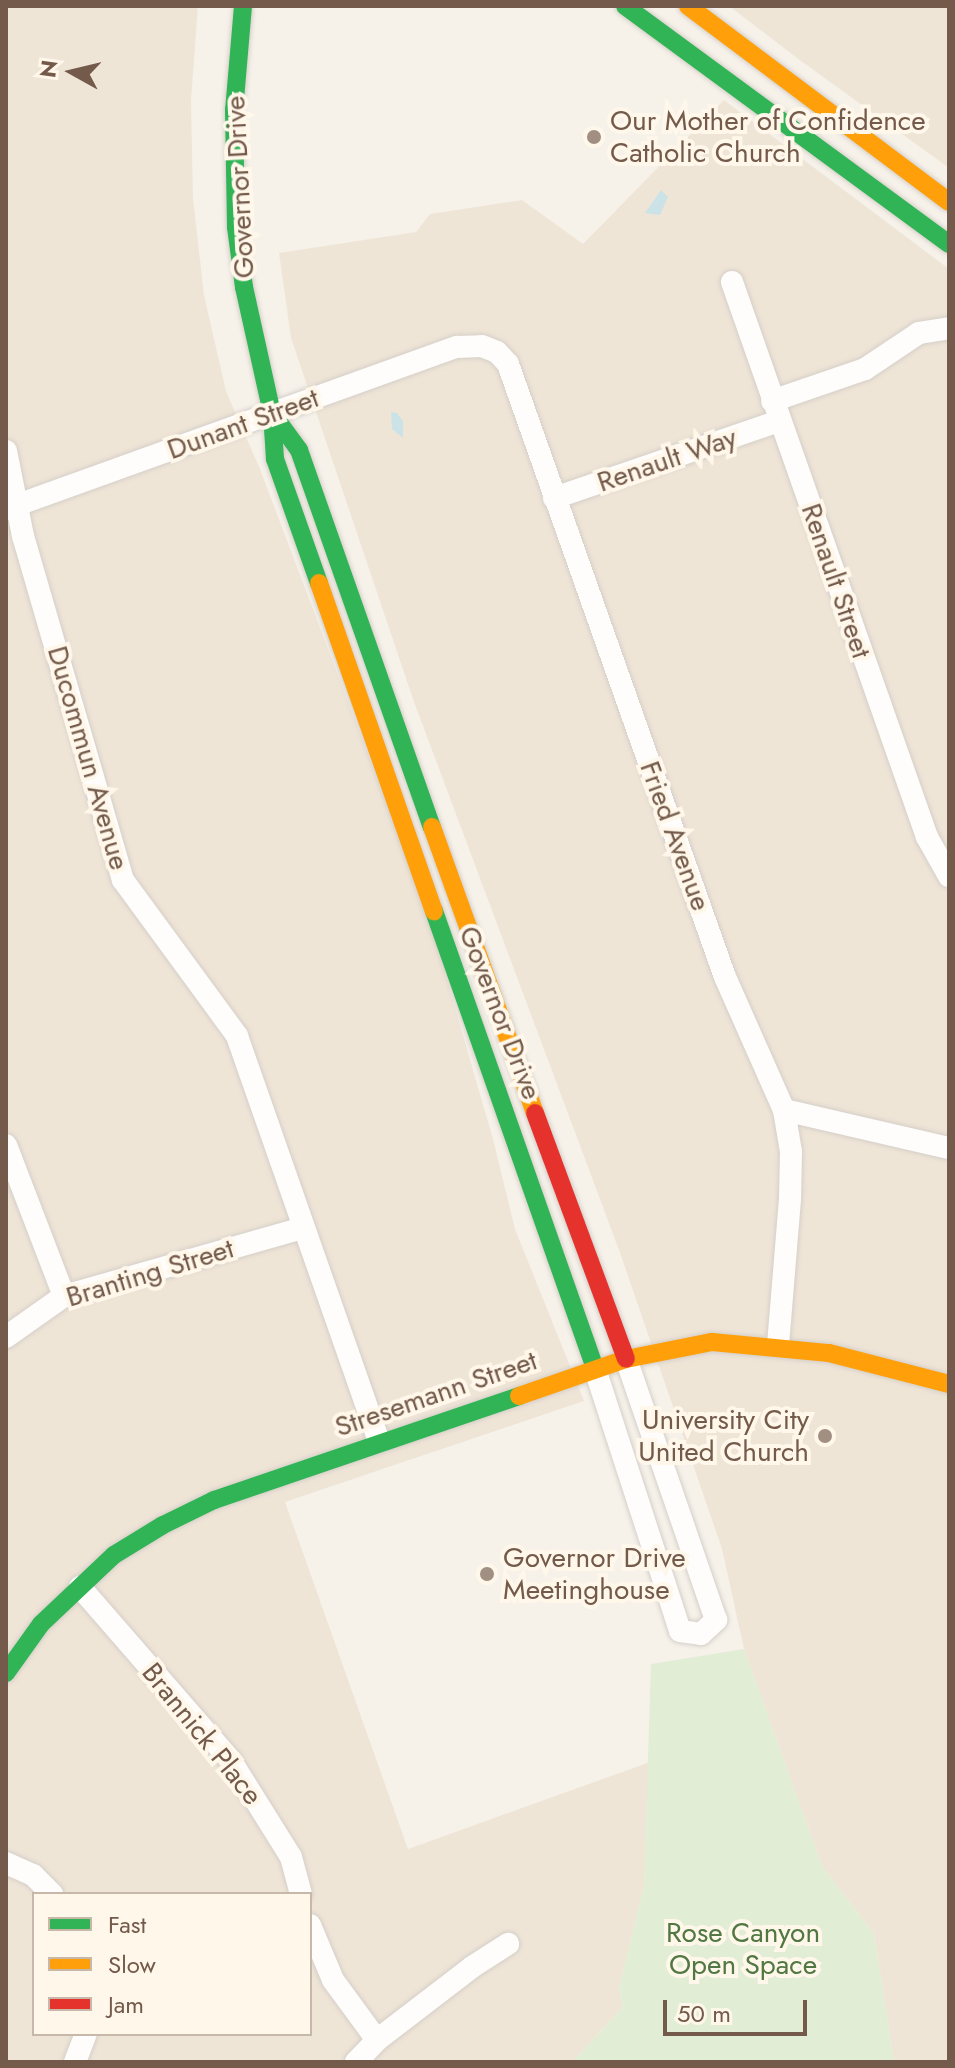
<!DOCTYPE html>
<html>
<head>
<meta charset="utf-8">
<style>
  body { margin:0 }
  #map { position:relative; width:955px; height:2068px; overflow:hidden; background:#f6f2ea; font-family:Jost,sans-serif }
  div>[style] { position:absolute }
  .residential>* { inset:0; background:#efe5d7 }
  .green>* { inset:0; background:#e2edd5 }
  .water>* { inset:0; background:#cbe3e6 }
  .roads { filter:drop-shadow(0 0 2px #d5cfc8) drop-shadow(0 0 2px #d5cfc8) }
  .street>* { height:22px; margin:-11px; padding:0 11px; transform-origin:11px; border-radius:11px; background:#fefdfc }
  .fast>* { height:18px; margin:-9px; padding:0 9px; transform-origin:9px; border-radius:9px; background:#30b455 }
  .slow>* { height:18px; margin:-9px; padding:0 9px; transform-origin:9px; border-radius:9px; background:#ff9f0a }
  .jam>* { height:18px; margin:-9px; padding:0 9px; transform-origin:9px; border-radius:9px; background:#e5322d }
  .dots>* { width:22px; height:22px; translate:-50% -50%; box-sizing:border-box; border:4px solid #fff7ea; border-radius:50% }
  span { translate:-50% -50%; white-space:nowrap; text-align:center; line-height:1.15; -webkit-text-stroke:8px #fff7ea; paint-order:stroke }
  .poi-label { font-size:28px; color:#735a4a }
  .left { translate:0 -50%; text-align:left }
  .right { translate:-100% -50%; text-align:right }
  .street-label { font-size:28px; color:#735a4a }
  .park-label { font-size:28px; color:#517842 }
  .frame { position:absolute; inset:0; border:8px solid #735a4a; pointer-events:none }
  .legend { position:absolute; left:32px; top:1892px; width:280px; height:144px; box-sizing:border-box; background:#fff7ea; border:2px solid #c7b8aa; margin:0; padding:10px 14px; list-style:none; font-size:24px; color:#735a4a }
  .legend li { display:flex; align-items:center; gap:16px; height:40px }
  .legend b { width:40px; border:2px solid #c7b8aa }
  .north { position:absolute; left:32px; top:32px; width:80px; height:80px; -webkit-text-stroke:6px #fff7ea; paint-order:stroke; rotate:278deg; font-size:22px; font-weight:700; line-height:32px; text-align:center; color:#735a4a }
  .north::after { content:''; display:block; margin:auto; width:28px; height:36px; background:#735a4a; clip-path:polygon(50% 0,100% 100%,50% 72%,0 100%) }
  .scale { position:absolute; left:663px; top:2000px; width:144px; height:36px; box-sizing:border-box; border:4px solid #735a4a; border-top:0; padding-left:10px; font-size:24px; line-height:28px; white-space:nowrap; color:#735a4a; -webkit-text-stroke:6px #fff7ea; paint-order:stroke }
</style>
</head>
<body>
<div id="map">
  <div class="residential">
    <div style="clip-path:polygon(evenodd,6px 6px,198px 6px,191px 100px,193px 198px,204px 295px,226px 391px,260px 469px,427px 911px,493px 1139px,515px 1229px,584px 1401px,285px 1502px,408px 1849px,650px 1762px,644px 1886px,619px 1988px,623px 2007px,572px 2062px,6px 2062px,6px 6px,34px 1894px,310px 1894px,310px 2034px,34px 2034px,34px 1894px)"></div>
    <div style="clip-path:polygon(729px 6px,949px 6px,949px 168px,801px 61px)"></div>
    <div style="clip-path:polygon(724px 100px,949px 269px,949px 2062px,894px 2062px,874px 1934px,822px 1866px,744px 1649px,722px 1549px,619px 1250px,414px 702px,291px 338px,279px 253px,416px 232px,430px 214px,522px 200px,583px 244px)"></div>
  </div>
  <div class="green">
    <div style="clip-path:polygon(744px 1649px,822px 1866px,874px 1934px,894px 2062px,572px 2062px,623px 2007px,619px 1988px,644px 1886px,651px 1664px)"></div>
  </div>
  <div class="water">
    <div style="clip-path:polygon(661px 190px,668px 197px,660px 215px,645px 213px)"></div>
    <div style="clip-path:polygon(391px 412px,397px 413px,403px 421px,403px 438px,392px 429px)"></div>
  </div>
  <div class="roads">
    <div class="street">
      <div style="left:732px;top:282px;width:588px;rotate:70.64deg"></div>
      <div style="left:927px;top:837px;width:45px;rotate:60.6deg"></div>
      <div style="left:772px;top:401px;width:98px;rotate:-19deg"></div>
      <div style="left:865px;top:369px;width:65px;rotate:-33.7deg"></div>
      <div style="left:919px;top:333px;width:30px;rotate:-9deg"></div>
      <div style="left:6px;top:451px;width:87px;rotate:78.7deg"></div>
      <div style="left:23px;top:536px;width:358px;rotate:73.8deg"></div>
      <div style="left:123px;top:880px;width:193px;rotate:53.8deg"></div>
      <div style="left:237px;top:1036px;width:430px;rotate:70.7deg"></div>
      <div style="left:554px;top:498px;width:238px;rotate:-18.9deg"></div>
      <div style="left:6px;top:509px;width:479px;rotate:-19.8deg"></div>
      <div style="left:457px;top:347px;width:25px;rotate:-2deg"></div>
      <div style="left:482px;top:346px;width:16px;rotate:22deg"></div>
      <div style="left:497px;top:352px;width:16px;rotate:47deg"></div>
      <div style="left:508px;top:364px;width:650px;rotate:70.51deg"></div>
      <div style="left:725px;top:977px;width:145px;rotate:66.1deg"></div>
      <div style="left:784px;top:1110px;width:43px;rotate:80.5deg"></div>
      <div style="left:791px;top:1152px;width:47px;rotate:91.2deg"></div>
      <div style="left:790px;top:1199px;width:147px;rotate:94.7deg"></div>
      <div style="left:784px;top:1110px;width:169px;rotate:13deg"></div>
      <div style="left:6px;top:1145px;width:162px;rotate:69deg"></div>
      <div style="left:6px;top:1337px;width:71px;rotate:-35.3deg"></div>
      <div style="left:64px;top:1296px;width:248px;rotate:-15.9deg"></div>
      <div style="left:595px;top:1369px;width:275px;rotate:72deg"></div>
      <div style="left:680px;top:1631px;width:21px;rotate:8deg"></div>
      <div style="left:701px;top:1634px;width:21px;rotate:-43deg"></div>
      <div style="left:716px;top:1620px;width:276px;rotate:-109deg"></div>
      <div style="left:80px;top:1587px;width:230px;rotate:49deg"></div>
      <div style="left:231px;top:1761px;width:113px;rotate:58deg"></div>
      <div style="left:291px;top:1857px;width:38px;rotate:75deg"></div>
      <div style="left:6px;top:1863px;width:30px;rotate:24deg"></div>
      <div style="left:33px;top:1875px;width:27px;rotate:45deg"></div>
      <div style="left:310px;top:1925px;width:60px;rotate:67.3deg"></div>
      <div style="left:333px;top:1980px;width:74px;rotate:53.7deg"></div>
      <div style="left:75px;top:2062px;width:30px;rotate:-69deg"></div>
      <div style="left:356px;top:2062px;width:30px;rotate:-46deg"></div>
      <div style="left:377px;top:2040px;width:120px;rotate:-37.5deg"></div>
      <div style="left:472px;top:1967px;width:43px;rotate:-32.6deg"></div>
    </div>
    <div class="fast">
      <div style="left:243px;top:6px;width:104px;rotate:94.9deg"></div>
      <div style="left:234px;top:110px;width:117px;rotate:89deg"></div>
      <div style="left:236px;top:227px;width:61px;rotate:82.4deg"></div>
      <div style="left:244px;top:287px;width:129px;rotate:77.5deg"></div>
      <div style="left:272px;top:413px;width:46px;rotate:86.3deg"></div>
      <div style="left:275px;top:459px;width:132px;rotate:70.5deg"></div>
      <div style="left:625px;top:6px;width:402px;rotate:36.3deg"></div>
      <div style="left:272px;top:413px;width:46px;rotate:53.9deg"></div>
      <div style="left:299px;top:450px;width:400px;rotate:70.6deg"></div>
      <div style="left:434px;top:911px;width:485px;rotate:70.6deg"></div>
      <div style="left:6px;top:1673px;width:60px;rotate:-54.5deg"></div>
      <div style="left:41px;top:1624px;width:100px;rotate:-43.4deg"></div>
      <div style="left:114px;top:1555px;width:57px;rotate:-31.5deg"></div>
      <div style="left:163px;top:1525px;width:57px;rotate:-26.1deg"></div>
      <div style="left:214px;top:1500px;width:322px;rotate:-18.8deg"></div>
    </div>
    <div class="slow">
      <div style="left:688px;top:6px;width:326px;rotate:36.9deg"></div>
      <div style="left:319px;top:583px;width:348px;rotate:70.7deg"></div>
      <div style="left:432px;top:827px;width:304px;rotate:70.2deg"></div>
      <div style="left:519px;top:1396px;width:113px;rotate:-19.1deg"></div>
      <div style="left:626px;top:1359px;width:88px;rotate:-11.2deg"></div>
      <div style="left:712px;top:1342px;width:118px;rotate:5.4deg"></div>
      <div style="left:829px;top:1353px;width:124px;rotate:14.5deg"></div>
    </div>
    <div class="jam">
      <div style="left:535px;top:1113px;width:262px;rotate:69.7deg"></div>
    </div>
  </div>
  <div class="dots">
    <div style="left:594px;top:137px;background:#a18f82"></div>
    <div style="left:825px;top:1436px;background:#a18f82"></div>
    <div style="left:487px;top:1574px;background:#a18f82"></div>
  </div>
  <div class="poi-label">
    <span class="left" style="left:610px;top:137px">Our Mother of Confidence<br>Catholic Church</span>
    <span class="right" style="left:809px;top:1436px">University City<br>United Church</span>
    <span class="left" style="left:503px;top:1574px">Governor Drive<br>Meetinghouse</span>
  </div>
  <div class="street-label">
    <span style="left:240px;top:187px;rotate:-93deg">Governor Drive</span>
    <span style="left:243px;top:424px;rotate:-20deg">Dunant Street</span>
    <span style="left:667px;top:460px;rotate:-19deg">Renault Way</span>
    <span style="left:836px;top:581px;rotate:71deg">Renault Street</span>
    <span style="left:88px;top:758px;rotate:74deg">Ducommun Avenue</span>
    <span style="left:675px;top:836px;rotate:70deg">Fried Avenue</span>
    <span style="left:500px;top:1013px;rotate:69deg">Governor Drive</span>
    <span style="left:150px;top:1273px;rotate:-17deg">Branting Street</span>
    <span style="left:436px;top:1394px;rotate:-19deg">Stresemann Street</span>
    <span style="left:202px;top:1734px;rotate:51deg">Brannick Place</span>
  </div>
  <div class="park-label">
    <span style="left:743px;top:1949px">Rose Canyon<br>Open Space</span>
  </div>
  <div class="frame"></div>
  <ul class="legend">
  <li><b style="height:10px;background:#30b455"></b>Fast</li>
  <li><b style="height:10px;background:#ff9f0a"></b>Slow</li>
  <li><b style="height:10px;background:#e5322d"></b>Jam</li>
  </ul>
  <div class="north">N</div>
  <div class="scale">50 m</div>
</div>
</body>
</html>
